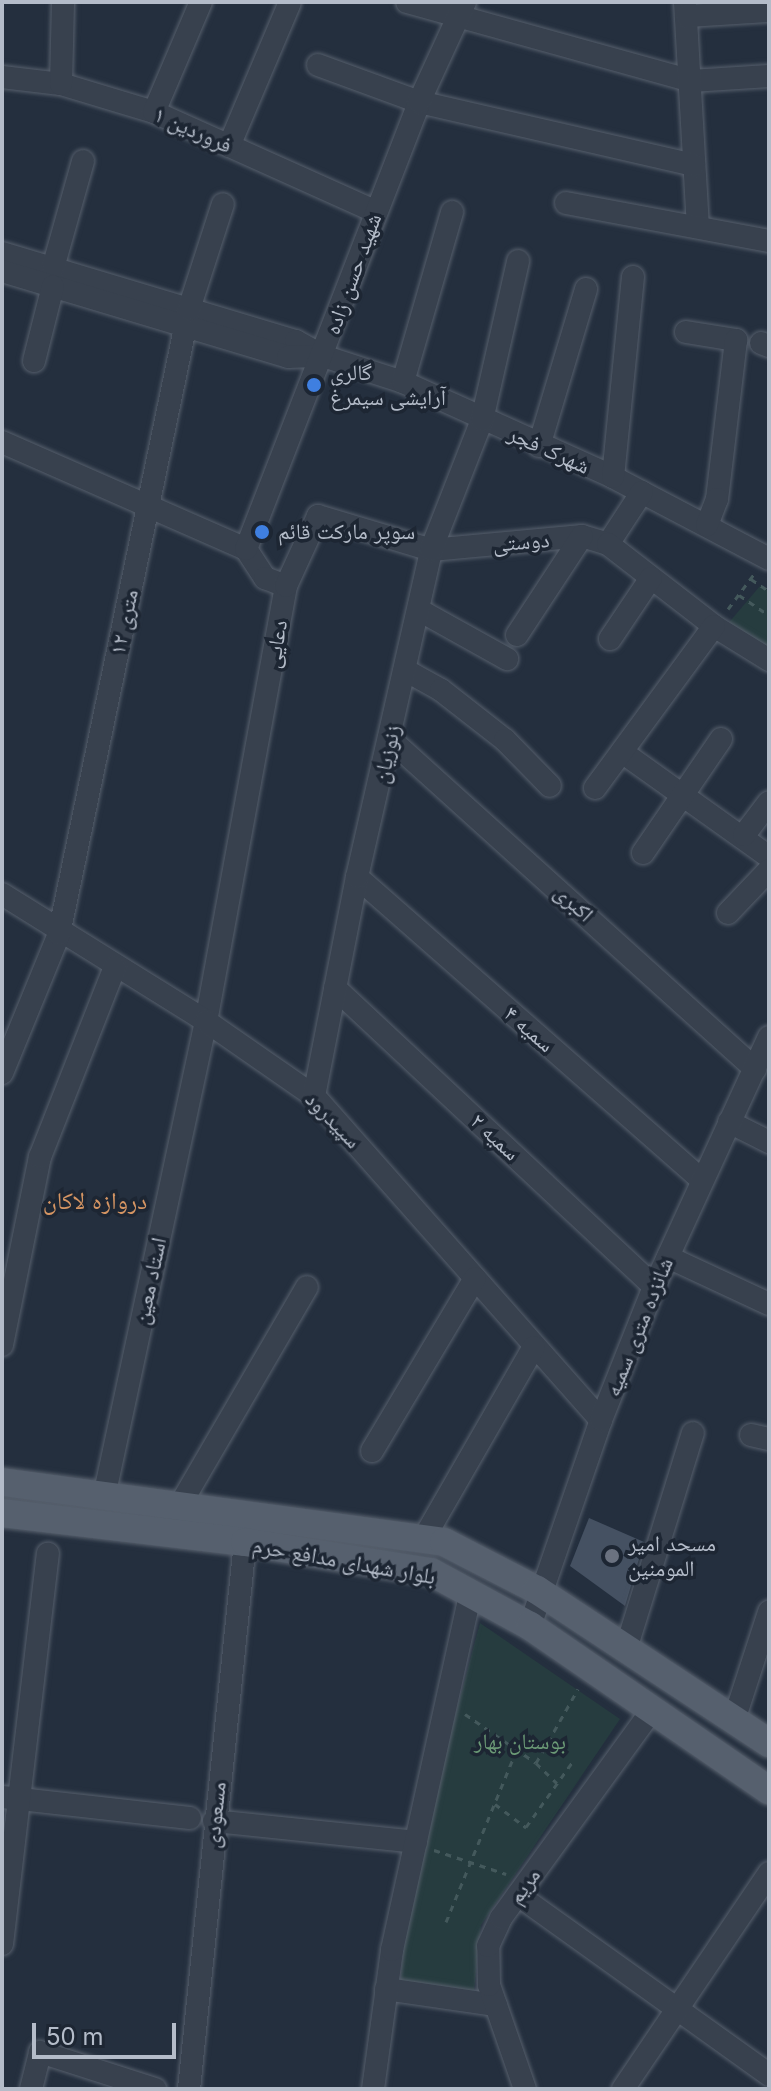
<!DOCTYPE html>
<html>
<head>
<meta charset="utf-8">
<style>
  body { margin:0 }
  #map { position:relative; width:771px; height:2091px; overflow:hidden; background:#242f3e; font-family:Inter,"Noto Naskh Arabic",sans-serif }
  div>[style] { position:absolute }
  .green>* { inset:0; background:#263c3f }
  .building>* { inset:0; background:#455162 }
  .path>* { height:3px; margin-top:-1.5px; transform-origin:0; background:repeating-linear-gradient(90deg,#44595c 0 6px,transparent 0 12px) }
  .roads { filter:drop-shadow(0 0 2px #565f6c) drop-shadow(0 0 2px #565f6c) }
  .minor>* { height:22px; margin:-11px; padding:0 11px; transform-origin:11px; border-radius:11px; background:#38414e }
  .major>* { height:28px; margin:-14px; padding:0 14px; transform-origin:14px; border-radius:14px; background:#56606e }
  .dots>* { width:22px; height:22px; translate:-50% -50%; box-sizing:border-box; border:4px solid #1d2633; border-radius:50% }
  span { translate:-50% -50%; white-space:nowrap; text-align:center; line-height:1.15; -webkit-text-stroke:7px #1d2633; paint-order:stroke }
  .street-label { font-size:22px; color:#b4bcc9 }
  .poi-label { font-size:22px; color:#b4bcc9 }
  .left { translate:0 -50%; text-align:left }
  .park-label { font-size:22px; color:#6b9a76 }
  .neighbourhood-label { font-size:24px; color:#d59563 }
  .frame { position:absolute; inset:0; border:4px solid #b4bcc9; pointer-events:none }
  .scale { position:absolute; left:32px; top:2023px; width:144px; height:36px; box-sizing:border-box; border:4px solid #b4bcc9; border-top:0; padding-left:10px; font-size:24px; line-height:28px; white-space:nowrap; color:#b4bcc9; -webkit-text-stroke:6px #1d2633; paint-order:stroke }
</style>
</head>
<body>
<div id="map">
  <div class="green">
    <div style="clip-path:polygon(760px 586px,769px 591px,769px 660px,725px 627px)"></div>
    <div style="clip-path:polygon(480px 1623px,620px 1719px,481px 1925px,474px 1991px,400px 1984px,410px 1884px)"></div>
  </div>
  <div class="building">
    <div style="clip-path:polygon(589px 1518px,644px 1542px,625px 1606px,570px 1566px)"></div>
  </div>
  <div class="path">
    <div style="left:751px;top:579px;width:22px;rotate:34deg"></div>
    <div style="left:739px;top:595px;width:36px;rotate:34deg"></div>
    <div style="left:728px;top:609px;width:44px;rotate:-53.4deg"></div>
    <div style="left:465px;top:1714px;width:86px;rotate:34.6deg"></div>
    <div style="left:536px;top:1763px;width:85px;rotate:-60.4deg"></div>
    <div style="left:536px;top:1763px;width:29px;rotate:44deg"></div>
    <div style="left:495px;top:1804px;width:39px;rotate:37deg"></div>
    <div style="left:526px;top:1827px;width:81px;rotate:-54.5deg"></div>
    <div style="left:434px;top:1850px;width:76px;rotate:18.4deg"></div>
    <div style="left:446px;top:1922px;width:187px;rotate:-67.7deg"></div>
  </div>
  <div class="roads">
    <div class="minor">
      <div style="left:407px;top:2px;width:295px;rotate:15.5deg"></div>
      <div style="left:691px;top:81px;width:78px;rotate:-3.7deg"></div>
      <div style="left:685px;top:2px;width:224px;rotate:86.7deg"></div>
      <div style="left:687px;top:16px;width:82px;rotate:-3.5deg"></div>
      <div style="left:318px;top:65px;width:108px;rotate:20.1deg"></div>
      <div style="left:419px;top:102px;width:282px;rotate:12.9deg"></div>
      <div style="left:2px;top:77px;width:59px;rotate:6.8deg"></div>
      <div style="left:61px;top:84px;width:97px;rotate:16.8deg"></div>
      <div style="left:154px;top:112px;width:243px;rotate:24.2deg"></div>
      <div style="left:61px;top:84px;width:82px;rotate:-88.6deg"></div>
      <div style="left:154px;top:112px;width:120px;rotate:-66.9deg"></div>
      <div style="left:229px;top:146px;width:156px;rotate:-67deg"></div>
      <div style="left:566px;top:203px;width:207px;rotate:10.6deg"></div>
      <div style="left:2px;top:253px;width:307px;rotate:16.7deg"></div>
      <div style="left:296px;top:341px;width:31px;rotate:29deg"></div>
      <div style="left:323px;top:356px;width:84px;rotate:18deg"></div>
      <div style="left:403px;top:382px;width:230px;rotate:24.3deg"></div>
      <div style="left:613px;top:477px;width:176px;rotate:27.7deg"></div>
      <div style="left:53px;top:268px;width:111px;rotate:-74.3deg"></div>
      <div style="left:2px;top:271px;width:299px;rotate:16.7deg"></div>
      <div style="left:288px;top:357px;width:33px;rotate:-2deg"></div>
      <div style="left:686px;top:332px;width:51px;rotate:9.1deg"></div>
      <div style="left:736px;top:340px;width:160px;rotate:96.8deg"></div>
      <div style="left:717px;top:499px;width:28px;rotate:111deg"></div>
      <div style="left:761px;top:343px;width:9px;rotate:21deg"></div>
      <div style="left:34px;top:361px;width:77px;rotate:-75.8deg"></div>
      <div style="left:403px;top:382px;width:177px;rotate:-73.9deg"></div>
      <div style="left:2px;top:442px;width:266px;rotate:23.7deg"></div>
      <div style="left:246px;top:549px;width:35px;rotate:57deg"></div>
      <div style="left:265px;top:578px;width:22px;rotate:21deg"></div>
      <div style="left:286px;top:586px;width:442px;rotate:100.4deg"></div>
      <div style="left:206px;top:1021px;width:484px;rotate:102.1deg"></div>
      <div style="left:539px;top:446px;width:164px;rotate:-73.3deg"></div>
      <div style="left:613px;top:477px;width:201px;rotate:-84.3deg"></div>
      <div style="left:608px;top:544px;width:62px;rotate:-56.8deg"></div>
      <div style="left:246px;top:549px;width:479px;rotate:-68.8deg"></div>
      <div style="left:419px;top:102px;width:110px;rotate:-65.3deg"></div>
      <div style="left:286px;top:586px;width:77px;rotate:-65.4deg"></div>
      <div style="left:318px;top:516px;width:118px;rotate:16.7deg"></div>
      <div style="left:431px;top:550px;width:152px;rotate:-5.3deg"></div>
      <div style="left:582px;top:536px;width:27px;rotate:17deg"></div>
      <div style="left:608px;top:544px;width:134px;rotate:37.7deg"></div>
      <div style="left:714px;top:626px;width:65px;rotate:31.7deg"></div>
      <div style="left:419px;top:610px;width:101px;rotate:29.1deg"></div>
      <div style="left:517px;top:635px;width:118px;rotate:-56.7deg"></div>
      <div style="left:610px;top:639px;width:73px;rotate:-56.1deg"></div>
      <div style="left:405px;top:670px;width:41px;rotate:29.1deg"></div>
      <div style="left:441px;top:690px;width:81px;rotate:38deg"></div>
      <div style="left:505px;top:740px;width:64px;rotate:45.6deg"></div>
      <div style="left:391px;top:740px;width:491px;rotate:42.1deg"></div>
      <div style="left:622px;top:752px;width:181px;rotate:35.5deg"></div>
      <div style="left:595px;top:788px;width:201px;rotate:-53.7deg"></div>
      <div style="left:744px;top:835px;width:41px;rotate:-52.9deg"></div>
      <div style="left:643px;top:853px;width:138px;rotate:-55.6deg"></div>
      <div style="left:357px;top:877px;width:459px;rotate:41.3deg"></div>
      <div style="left:2px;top:894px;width:240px;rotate:31.9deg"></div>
      <div style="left:206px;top:1021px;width:131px;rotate:34.8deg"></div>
      <div style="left:314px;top:1096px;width:433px;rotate:48.5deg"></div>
      <div style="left:728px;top:913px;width:59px;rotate:-46.4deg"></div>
      <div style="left:335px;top:988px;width:437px;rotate:43.1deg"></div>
      <div style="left:2px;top:1073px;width:150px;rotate:-67.7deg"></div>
      <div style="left:59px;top:934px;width:638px;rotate:-78.25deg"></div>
      <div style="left:189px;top:309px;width:110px;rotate:-72.1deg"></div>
      <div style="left:314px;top:1096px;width:223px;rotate:-78.9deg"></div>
      <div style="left:357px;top:877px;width:335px;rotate:-77.2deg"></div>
      <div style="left:431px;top:550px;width:140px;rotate:-68.6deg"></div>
      <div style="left:482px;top:420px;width:163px;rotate:-77.2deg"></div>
      <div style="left:729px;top:1122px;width:45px;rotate:26.6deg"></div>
      <div style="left:668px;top:1257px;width:111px;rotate:25deg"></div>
      <div style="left:2px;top:1345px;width:192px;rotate:-78.6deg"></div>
      <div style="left:40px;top:1157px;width:204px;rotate:-68.5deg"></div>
      <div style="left:751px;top:1435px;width:18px;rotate:13deg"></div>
      <div style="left:372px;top:1451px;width:201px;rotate:-59.2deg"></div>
      <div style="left:180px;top:1505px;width:252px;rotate:-59.8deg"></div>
      <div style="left:424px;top:1538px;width:220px;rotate:-60.1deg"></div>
      <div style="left:530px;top:1626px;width:218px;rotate:-71deg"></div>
      <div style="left:601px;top:1420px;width:143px;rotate:-68.3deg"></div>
      <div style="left:654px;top:1287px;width:275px;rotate:-65.3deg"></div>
      <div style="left:626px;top:1649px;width:226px;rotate:-72.8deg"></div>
      <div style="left:734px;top:1720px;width:114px;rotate:-72deg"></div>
      <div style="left:2px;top:1797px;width:189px;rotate:6.4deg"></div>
      <div style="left:214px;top:1821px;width:203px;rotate:5.9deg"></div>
      <div style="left:518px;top:1895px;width:309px;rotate:35.6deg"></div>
      <div style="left:2px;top:1944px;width:393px;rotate:-83.3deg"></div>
      <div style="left:386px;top:1989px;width:111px;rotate:8.3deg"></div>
      <div style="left:31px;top:2089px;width:38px;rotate:-76deg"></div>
      <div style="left:40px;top:2052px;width:121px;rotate:17.8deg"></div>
      <div style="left:189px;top:2089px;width:550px;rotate:-84.15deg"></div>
      <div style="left:373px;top:2089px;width:140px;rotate:-82.2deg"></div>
      <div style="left:392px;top:1950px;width:367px;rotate:-77.6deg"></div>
      <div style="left:525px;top:2089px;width:110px;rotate:-109.1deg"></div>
      <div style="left:489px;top:1985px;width:39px;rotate:-91deg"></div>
      <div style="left:488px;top:1946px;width:31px;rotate:-65deg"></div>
      <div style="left:501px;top:1918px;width:258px;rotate:-54deg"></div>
      <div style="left:623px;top:2089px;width:261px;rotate:-55.9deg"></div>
    </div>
    <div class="major">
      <div style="left:2px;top:1482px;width:446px;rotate:7.7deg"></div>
      <div style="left:444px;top:1542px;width:105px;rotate:27.3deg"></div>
      <div style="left:537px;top:1590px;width:278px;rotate:33.4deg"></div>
      <div style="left:2px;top:1513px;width:245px;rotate:6.8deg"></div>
      <div style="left:245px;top:1542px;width:188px;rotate:9.2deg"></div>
      <div style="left:431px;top:1572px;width:113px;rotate:28.6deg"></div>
      <div style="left:530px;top:1626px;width:290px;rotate:34.5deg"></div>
    </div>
  </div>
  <div class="dots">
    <div style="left:314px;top:385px;background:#3f7fe0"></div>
    <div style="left:262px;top:532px;background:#3f7fe0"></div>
    <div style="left:612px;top:1556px;background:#6b7280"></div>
  </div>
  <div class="street-label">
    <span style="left:193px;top:130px;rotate:24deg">فروردین ۱</span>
    <span style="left:353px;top:274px;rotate:-70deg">شهید حسن زاده</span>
    <span style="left:549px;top:450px;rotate:24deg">شهرک فجر</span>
    <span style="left:521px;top:542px;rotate:-5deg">دوستی</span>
    <span style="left:124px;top:622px;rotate:-78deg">۱۲ متری</span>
    <span style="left:276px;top:644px;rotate:-80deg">دعایی</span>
    <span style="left:387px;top:754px;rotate:-77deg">زنوزیان</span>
    <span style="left:574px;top:903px;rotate:43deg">اکبری</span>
    <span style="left:529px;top:1029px;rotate:41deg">سمیه ۴</span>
    <span style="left:333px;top:1120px;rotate:46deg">سپیدرود</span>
    <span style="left:495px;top:1137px;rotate:43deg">سمیه ۲</span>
    <span style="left:150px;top:1281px;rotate:-78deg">استاد معین</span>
    <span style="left:639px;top:1327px;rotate:-68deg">شانزده متری سمیه</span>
    <span style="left:344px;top:1561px;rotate:10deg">بلوار شهدای مدافع حرم</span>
    <span style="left:215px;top:1815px;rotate:-84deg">مسعودی</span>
    <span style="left:524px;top:1886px;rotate:-54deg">مریم</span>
  </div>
  <div class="poi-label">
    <span class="left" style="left:330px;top:385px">گالری<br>آرایشی سیمرغ</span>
    <span class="left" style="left:278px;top:532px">سوپر مارکت قائم</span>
    <span class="left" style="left:628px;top:1556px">مسحد امیر<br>المومنین</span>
  </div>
  <div class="park-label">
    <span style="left:520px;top:1742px">بوستان بهار</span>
  </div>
  <div class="neighbourhood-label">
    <span style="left:95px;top:1201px">دروازه لاکان</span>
  </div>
  <div class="frame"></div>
  <div class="scale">50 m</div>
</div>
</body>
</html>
